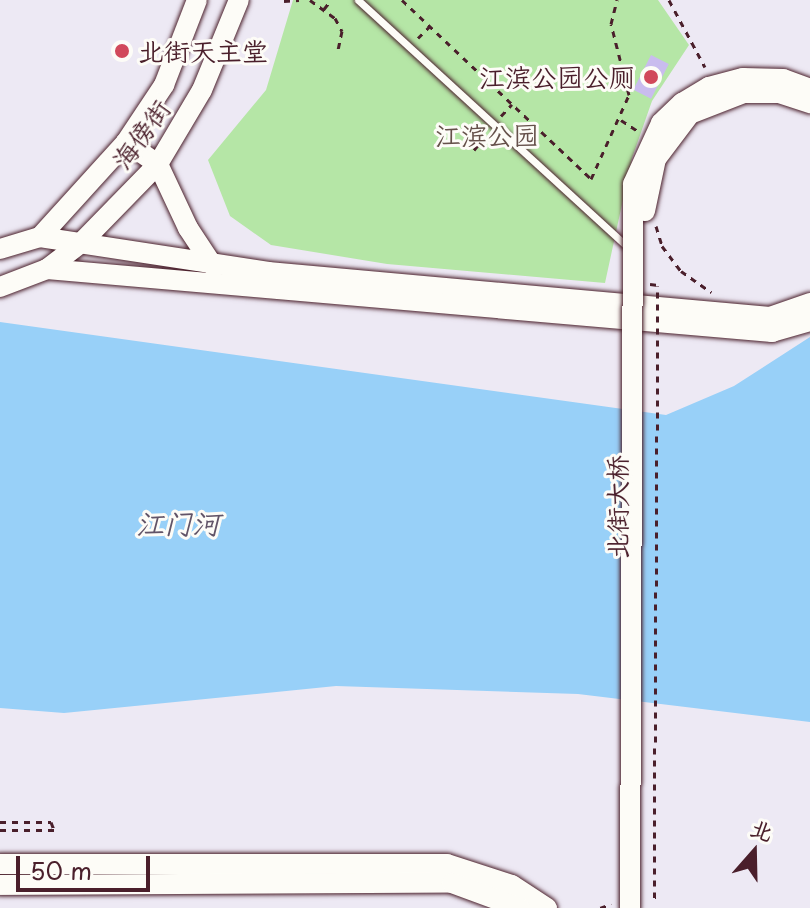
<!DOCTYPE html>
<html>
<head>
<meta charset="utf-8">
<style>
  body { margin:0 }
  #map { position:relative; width:810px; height:908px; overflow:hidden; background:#ede9f4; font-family:"Playpen Sans","LXGW WenKai TC",sans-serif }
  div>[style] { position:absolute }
  .green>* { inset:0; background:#b5e6a6 }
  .water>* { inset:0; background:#98d0f8 }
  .building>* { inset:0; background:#c9bcee; transform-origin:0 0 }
  .path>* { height:3px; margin-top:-1.5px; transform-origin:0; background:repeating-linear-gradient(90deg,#4a1f2b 0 6px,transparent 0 12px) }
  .roads { filter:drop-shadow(0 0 2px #4a1f2b) drop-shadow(0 0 2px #4a1f2b) }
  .lane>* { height:7px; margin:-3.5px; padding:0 3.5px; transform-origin:3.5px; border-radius:3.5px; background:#fdfcf7 }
  .secondary>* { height:20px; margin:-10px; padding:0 10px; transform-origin:10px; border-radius:10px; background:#fdfcf7 }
  .path-bridge>* { height:3px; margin-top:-1.5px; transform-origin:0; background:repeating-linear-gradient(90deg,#4a1f2b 0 6px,transparent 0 12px) }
  .bridges { filter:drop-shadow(0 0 2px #4a1f2b) drop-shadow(0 0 2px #4a1f2b) }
  .secondary-bridge>* { height:20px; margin:-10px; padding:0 10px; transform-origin:10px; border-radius:10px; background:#fdfcf7 }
  .dots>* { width:22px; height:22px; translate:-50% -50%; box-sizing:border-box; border:4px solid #fdfcf7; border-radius:50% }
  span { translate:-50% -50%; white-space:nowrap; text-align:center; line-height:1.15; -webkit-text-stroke:6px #fdfcf7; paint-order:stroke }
  .poi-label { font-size:26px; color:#4a1f2b }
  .left { translate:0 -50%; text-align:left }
  .right { translate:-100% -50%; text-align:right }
  .street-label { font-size:26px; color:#4a1f2b }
  .park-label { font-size:26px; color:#65514a }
  .water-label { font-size:28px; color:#615468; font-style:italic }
  .north { position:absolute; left:714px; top:812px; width:80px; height:80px; -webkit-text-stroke:6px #fdfcf7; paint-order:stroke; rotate:20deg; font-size:22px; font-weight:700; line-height:32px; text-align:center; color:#4a1f2b }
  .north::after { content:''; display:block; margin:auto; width:28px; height:36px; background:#4a1f2b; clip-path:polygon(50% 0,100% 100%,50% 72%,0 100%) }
  .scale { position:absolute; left:16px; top:856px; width:134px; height:36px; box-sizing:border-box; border:4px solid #4a1f2b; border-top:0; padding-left:10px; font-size:24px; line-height:28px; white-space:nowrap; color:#4a1f2b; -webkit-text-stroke:6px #fdfcf7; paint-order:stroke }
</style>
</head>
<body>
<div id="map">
  <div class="green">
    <div style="clip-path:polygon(293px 0,658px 0,689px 45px,652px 101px,632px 158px,605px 283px,387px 264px,271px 245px,230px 216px,208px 160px,266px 90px)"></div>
  </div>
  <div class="water">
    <div style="clip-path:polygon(0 322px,666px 415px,734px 386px,810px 337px,810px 722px,578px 694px,336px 686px,64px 713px,0 708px)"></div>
  </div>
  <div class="building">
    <div style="left:651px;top:55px;width:20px;height:39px;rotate:27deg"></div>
  </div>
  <div class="path">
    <div style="left:310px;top:0;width:31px;rotate:36deg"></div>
    <div style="left:335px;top:18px;width:15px;rotate:62deg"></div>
    <div style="left:342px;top:31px;width:19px;rotate:102deg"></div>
    <div style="left:402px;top:0;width:260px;rotate:43.4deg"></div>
    <div style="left:591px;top:179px;width:92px;rotate:-65.7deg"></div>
    <div style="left:629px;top:95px;width:73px;rotate:-104.2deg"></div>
    <div style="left:611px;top:24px;width:25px;rotate:-76deg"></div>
    <div style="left:669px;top:0;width:76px;rotate:61.8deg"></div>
    <div style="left:284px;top:1px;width:15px;rotate:-4deg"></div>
    <div style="left:324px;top:9px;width:11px;rotate:-52deg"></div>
    <div style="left:418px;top:38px;width:17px;rotate:-45deg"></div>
    <div style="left:501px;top:116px;width:16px;rotate:-47deg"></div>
    <div style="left:621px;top:120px;width:20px;rotate:33deg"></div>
    <div style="left:474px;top:150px;width:19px;rotate:-51deg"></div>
    <div style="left:656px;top:226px;width:21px;rotate:73deg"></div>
    <div style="left:662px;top:246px;width:31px;rotate:53deg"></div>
    <div style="left:681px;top:271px;width:37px;rotate:35deg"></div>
    <div style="left:650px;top:284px;width:8px;rotate:7deg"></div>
    <div style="left:0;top:822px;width:51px"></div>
    <div style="left:51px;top:822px;width:9px;rotate:69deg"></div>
    <div style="left:0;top:830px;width:54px"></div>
    <div style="left:600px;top:908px;width:12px;rotate:-20deg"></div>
  </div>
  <div class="roads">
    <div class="lane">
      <div style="left:358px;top:0;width:362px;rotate:42.5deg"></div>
    </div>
    <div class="secondary">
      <div style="left:126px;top:142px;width:39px;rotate:35deg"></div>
      <div style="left:158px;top:164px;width:71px;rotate:64.9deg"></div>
      <div style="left:188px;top:228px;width:45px;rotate:56.7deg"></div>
      <div style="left:40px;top:237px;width:128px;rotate:-47.8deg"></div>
      <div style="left:126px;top:142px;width:69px;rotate:-56.3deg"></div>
      <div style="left:164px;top:85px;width:91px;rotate:-68.8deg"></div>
      <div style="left:0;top:249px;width:42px;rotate:-16.7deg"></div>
      <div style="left:40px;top:237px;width:231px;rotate:8.7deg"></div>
      <div style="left:268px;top:272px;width:504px;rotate:5.12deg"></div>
      <div style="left:770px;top:317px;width:42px;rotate:-19.3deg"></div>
      <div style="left:47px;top:269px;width:728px;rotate:4.97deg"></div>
      <div style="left:772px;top:332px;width:40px;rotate:-16deg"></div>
      <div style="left:0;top:287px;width:50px;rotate:-21deg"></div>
      <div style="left:47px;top:269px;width:43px;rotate:-37.4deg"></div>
      <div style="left:81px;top:243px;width:110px;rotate:-45.7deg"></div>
      <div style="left:158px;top:164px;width:86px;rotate:-59.3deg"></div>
      <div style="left:202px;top:90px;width:97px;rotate:-67.7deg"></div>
      <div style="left:0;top:864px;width:447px"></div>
      <div style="left:447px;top:864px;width:68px;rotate:17.9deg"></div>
      <div style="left:512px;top:885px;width:42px;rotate:33.3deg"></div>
      <div style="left:0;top:885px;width:452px;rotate:-0.3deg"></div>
      <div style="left:452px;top:883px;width:72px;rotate:20.2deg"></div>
    </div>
  </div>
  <div class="path-bridge">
    <div style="left:654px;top:898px;width:613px;rotate:-89.63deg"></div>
  </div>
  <div class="bridges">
    <div class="secondary-bridge">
      <div style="left:645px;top:211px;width:53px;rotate:-78.1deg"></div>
      <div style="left:656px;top:159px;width:56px;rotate:-52.9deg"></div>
      <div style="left:690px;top:114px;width:58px;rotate:-21.3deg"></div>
      <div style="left:744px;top:93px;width:35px"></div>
      <div style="left:779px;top:93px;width:33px;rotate:18deg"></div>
      <div style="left:630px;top:908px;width:724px;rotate:-89.76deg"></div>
      <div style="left:633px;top:184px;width:67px;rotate:-65.3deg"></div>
      <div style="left:661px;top:123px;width:29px;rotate:-44deg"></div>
      <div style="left:682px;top:103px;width:31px;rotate:-31deg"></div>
      <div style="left:709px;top:87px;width:35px;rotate:-15deg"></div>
      <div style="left:743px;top:78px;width:40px;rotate:1.4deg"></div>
      <div style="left:783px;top:79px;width:29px;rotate:20deg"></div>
    </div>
  </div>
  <div class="dots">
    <div style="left:122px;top:51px;background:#d1495b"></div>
    <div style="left:651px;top:77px;background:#d1495b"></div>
  </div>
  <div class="poi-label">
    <span class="left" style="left:138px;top:51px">北街天主堂</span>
    <span class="right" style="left:635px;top:77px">江滨公园公厕</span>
  </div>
  <div class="street-label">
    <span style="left:141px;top:134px;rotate:-54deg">海傍街</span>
    <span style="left:617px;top:507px;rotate:-90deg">北街大桥</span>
  </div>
  <div class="park-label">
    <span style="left:487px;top:135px">江滨公园</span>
  </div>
  <div class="water-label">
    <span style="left:178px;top:523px">江门河</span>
  </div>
  <div class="north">北</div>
  <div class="scale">50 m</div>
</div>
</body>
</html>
